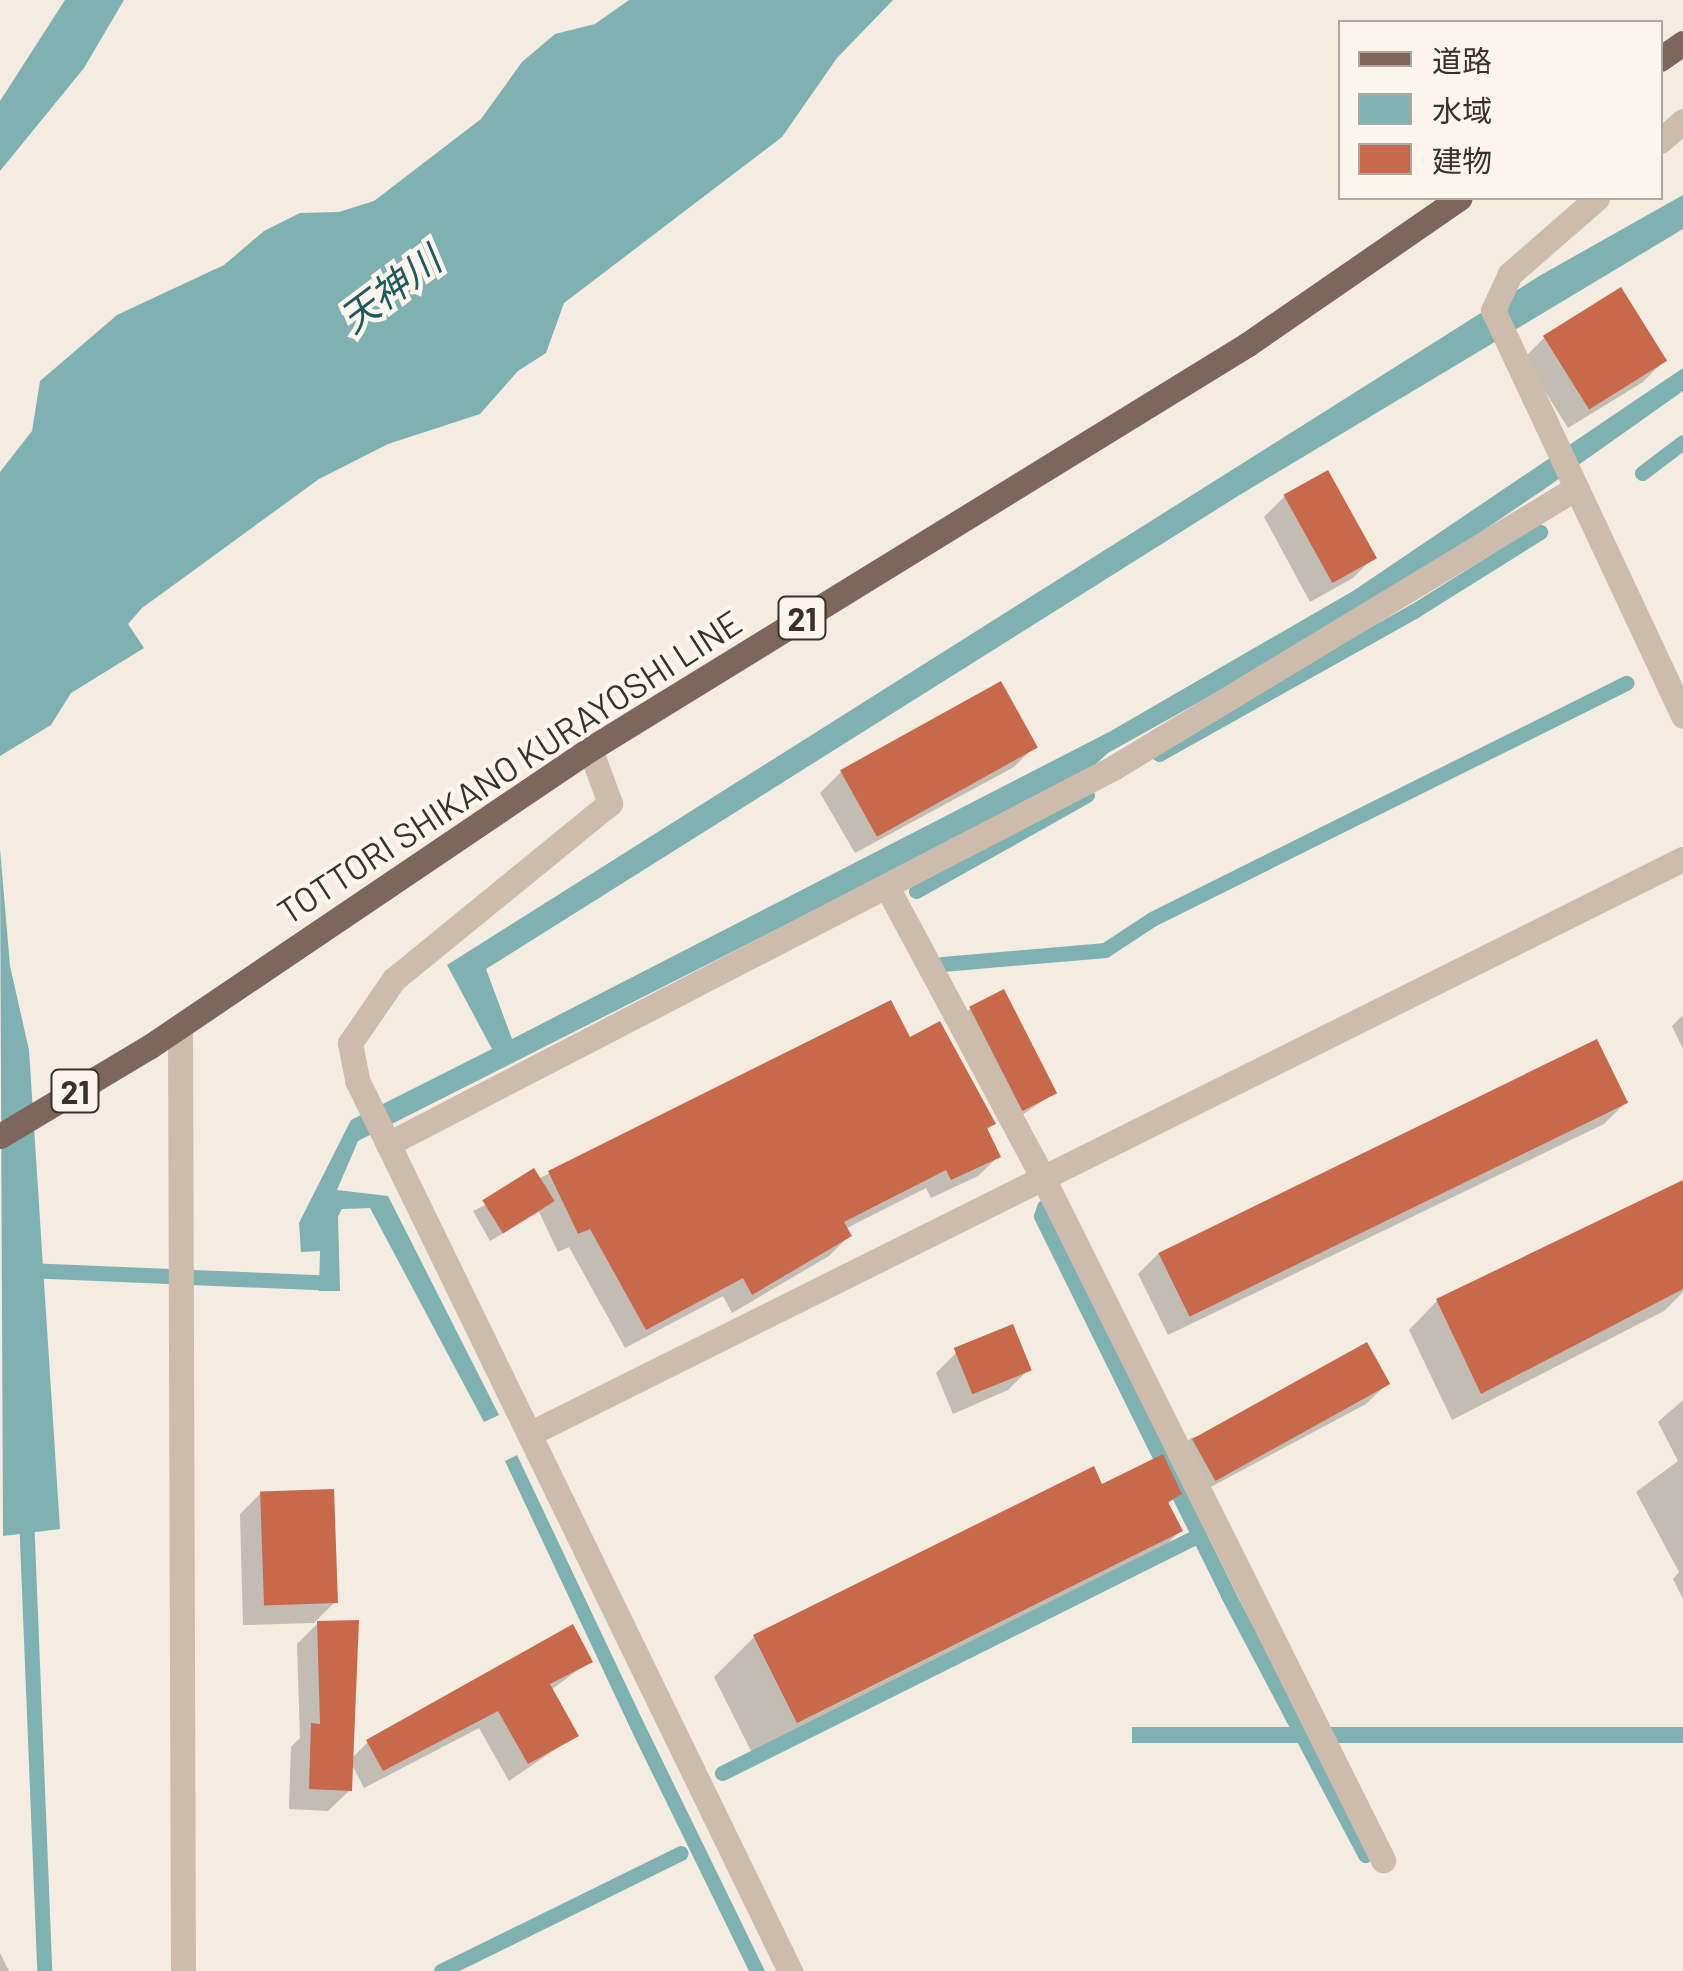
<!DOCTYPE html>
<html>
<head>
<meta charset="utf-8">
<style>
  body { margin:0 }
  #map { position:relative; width:1683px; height:1971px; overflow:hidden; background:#f4ebe1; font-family:Barlow,"Noto Sans JP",sans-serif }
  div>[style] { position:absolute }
  .water>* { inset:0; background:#7fb0b2; transform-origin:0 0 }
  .shadow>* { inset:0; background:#0003 }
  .stream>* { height:15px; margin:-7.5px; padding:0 7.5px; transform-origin:7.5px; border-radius:7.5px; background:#7fb0b2 }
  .building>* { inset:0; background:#c8694b; transform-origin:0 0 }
  .minor>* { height:25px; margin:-12.5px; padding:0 12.5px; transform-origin:12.5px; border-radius:12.5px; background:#cdbbac }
  .primary>* { height:25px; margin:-12.5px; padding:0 12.5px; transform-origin:12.5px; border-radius:12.5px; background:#7d675c }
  span { translate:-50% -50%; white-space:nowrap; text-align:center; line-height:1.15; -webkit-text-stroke:9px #fbf5ee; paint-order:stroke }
  .shield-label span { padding:2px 8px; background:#fbf5ee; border:2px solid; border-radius:8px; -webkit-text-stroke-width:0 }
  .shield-label { font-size:32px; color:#3b302b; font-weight:700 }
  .street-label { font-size:35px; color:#3b302b }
  .water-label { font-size:38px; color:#1f5a5e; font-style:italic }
  .legend { position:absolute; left:1338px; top:20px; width:325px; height:180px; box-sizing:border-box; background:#fbf5ee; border:2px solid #aea6a0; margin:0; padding:12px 18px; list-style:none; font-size:30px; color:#3b302b }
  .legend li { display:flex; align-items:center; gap:20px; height:50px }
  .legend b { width:50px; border:2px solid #aea6a0 }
</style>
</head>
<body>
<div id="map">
  <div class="water">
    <div style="clip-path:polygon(65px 0,124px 0,84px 68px,0 171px,0 101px)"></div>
    <div style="clip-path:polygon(629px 0,893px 0,837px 58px,782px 137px,564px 303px,546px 353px,518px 371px,480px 414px,388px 444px,319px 479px,142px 608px,128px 624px,144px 648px,71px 693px,51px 725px,0 756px,0 472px,32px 431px,40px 381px,117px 315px,224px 265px,264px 231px,300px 213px,339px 212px,374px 201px,481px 119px,522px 62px,555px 34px,595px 24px)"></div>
    <div style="clip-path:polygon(1683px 195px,1683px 229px,1238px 496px,486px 969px,512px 1039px,1109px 732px,1353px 591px,1683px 368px,1683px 391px,1543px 490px,1376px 603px,1108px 753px,1086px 773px,358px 1141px,337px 1190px,388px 1196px,499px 1415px,484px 1422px,370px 1208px,342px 1209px,338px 1216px,340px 1291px,319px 1291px,320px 1251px,301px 1252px,299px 1223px,351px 1120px,492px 1049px,447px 965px,1541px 275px)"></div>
    <div style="clip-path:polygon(0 849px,10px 966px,29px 1050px,60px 1529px,3px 1536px)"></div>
    <div style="clip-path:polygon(517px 1455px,643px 1721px,765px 1971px,749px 1971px,635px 1738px,505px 1461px)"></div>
    <div style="left:1683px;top:1727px;width:16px;height:551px;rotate:90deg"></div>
  </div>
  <div class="shadow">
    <div style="clip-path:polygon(1545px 337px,1664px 361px,1643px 382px,1568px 428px,1524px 358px)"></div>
    <div style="clip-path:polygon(1285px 496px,1374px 557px,1353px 578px,1310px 602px,1264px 517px)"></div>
    <div style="clip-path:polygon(1000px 684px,1035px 746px,1014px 767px,855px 853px,820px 793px,841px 772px)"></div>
    <div style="clip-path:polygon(971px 1008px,1054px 1093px,1005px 1127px,952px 1027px)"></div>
    <div style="clip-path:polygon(1683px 1015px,1683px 1049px,1672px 1026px)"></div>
    <div style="clip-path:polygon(909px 1040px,993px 1124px,986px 1131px,998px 1157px,978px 1176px,931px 1198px,926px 1188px,845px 1229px,849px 1236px,829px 1256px,732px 1313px,723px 1296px,625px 1348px,569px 1247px,558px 1252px,539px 1212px,490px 1241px,473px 1211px,550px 1173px)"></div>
    <div style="clip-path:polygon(1625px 1103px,1604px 1124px,1168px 1335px,1138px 1274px,1159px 1253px)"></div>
    <div style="clip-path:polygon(1683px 1182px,1683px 1292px,1664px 1311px,1452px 1420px,1409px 1330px,1437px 1301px)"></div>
    <div style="clip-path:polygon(957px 1352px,1029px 1369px,1008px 1390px,953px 1414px,936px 1373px)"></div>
    <div style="clip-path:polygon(1387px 1384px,1366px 1404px,1190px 1498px,1170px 1459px,1191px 1438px)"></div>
    <div style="clip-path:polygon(1683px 1400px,1683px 1599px,1673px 1579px,1679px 1572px,1636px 1492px,1678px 1461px,1658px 1422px)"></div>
    <div style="clip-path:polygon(1101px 1488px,1179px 1494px,1167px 1505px,1180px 1531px,1140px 1571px,756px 1761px,714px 1677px,754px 1637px)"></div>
    <div style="clip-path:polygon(261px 1493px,335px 1602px,314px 1623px,243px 1625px,240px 1514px)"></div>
    <div style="clip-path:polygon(318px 1623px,351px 1759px,368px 1742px,590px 1661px,551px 1690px,576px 1735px,509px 1781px,479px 1728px,364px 1788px,351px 1763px,350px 1790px,328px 1811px,289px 1809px,291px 1747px,300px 1738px,297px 1644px)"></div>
    <div style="clip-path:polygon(0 1953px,9px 1971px,0 1971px)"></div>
  </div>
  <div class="stream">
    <div style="left:1642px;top:473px;width:51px;rotate:-37.1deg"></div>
    <div style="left:1159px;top:754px;width:292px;rotate:-29.3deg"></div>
    <div style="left:1414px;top:611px;width:149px;rotate:-32.1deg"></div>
    <div style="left:916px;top:891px;width:196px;rotate:-29.3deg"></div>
    <div style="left:942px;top:964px;width:164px;rotate:-4.9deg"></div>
    <div style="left:1105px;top:950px;width:56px;rotate:-33.4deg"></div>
    <div style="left:1152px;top:919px;width:530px;rotate:-26.47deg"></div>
    <div style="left:1044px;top:1207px;width:9px;rotate:108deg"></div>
    <div style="left:1041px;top:1216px;width:423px;rotate:63.7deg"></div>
    <div style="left:1228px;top:1595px;width:294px;rotate:62.2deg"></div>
    <div style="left:26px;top:1270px;width:305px;rotate:2.4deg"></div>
    <div style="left:331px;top:1283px;width:7px;rotate:-98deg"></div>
    <div style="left:26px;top:1515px;width:456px;rotate:87.7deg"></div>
    <div style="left:722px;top:1773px;width:533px;rotate:-26.52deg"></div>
    <div style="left:441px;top:1971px;width:267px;rotate:-26.2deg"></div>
  </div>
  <div class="building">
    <div style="left:1621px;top:287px;width:87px;height:92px;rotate:58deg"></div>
    <div style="left:1328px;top:470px;width:101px;height:51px;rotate:61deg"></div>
    <div style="left:1001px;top:681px;width:76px;height:184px;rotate:61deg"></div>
    <div style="left:1004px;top:989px;width:117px;height:39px;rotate:63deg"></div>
    <div style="clip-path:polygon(891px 1000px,910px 1037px,940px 1021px,996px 1124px,987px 1128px,1001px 1157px,951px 1180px,946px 1170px,844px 1222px,852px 1236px,752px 1295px,743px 1278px,646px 1330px,590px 1229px,578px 1234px,548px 1171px)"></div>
    <div style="left:1597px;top:1039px;width:71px;height:488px;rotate:64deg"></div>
    <div style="left:534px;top:1168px;width:39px;height:61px;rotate:58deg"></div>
    <div style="clip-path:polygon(1683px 1180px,1683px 1289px,1481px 1394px,1436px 1299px)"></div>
    <div style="left:1013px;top:1324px;width:50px;height:64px;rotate:68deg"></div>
    <div style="left:1367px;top:1342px;width:48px;height:200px;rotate:61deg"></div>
    <div style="clip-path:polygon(1163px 1454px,1182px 1494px,1168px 1502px,1183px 1531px,797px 1723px,753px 1635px,1094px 1466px,1102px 1484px)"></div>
    <div style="left:334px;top:1489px;width:114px;height:74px;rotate:88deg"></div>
    <div style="clip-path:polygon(359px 1620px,352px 1791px,309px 1789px,311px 1723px,320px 1724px,317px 1621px)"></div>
    <div style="clip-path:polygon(573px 1624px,593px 1662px,550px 1684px,579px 1736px,528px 1764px,498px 1711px,383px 1771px,366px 1740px)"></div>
  </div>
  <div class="minor">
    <div style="left:1660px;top:141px;width:30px;rotate:-41deg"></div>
    <div style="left:1597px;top:198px;width:116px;rotate:138.9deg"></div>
    <div style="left:1510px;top:274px;width:40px;rotate:115deg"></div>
    <div style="left:1493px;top:310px;width:448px;rotate:64.9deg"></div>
    <div style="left:590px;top:749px;width:58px;rotate:69.7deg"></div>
    <div style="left:610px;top:803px;width:279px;rotate:140.8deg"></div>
    <div style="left:394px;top:979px;width:78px;rotate:124.5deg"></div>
    <div style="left:350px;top:1043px;width:38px;rotate:79deg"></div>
    <div style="left:357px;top:1080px;width:991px;rotate:64.08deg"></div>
    <div style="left:887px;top:887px;width:335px;rotate:61.8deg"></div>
    <div style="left:1045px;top:1182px;width:758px;rotate:63.5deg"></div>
    <div style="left:180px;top:1027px;width:944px;rotate:89.82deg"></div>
    <div style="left:388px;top:1144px;width:817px;rotate:-27.41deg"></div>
    <div style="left:1113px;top:768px;width:541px;rotate:-31.16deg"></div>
    <div style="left:529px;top:1434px;width:1289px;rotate:-26.49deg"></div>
  </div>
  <div class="primary">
    <div style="left:1660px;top:59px;width:28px;rotate:-35deg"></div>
    <div style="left:0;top:1136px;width:174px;rotate:-30.9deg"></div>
    <div style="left:149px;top:1047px;width:532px;rotate:-34.05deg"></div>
    <div style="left:590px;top:749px;width:773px;rotate:-31.61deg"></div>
    <div style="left:1248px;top:344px;width:257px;rotate:-34.6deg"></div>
  </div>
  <div class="shield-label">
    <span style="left:802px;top:618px">21</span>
    <span style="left:75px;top:1091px">21</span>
  </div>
  <div class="street-label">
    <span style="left:509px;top:766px;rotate:-33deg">TOTTORI SHIKANO KURAYOSHI LINE</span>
  </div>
  <div class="water-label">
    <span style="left:390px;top:289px;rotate:-37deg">天神川</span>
  </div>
  <ul class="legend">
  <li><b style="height:12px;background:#7d675c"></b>道路</li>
  <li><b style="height:28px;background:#7fb0b2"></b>水域</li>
  <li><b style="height:28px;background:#c8694b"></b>建物</li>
  </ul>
</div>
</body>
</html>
